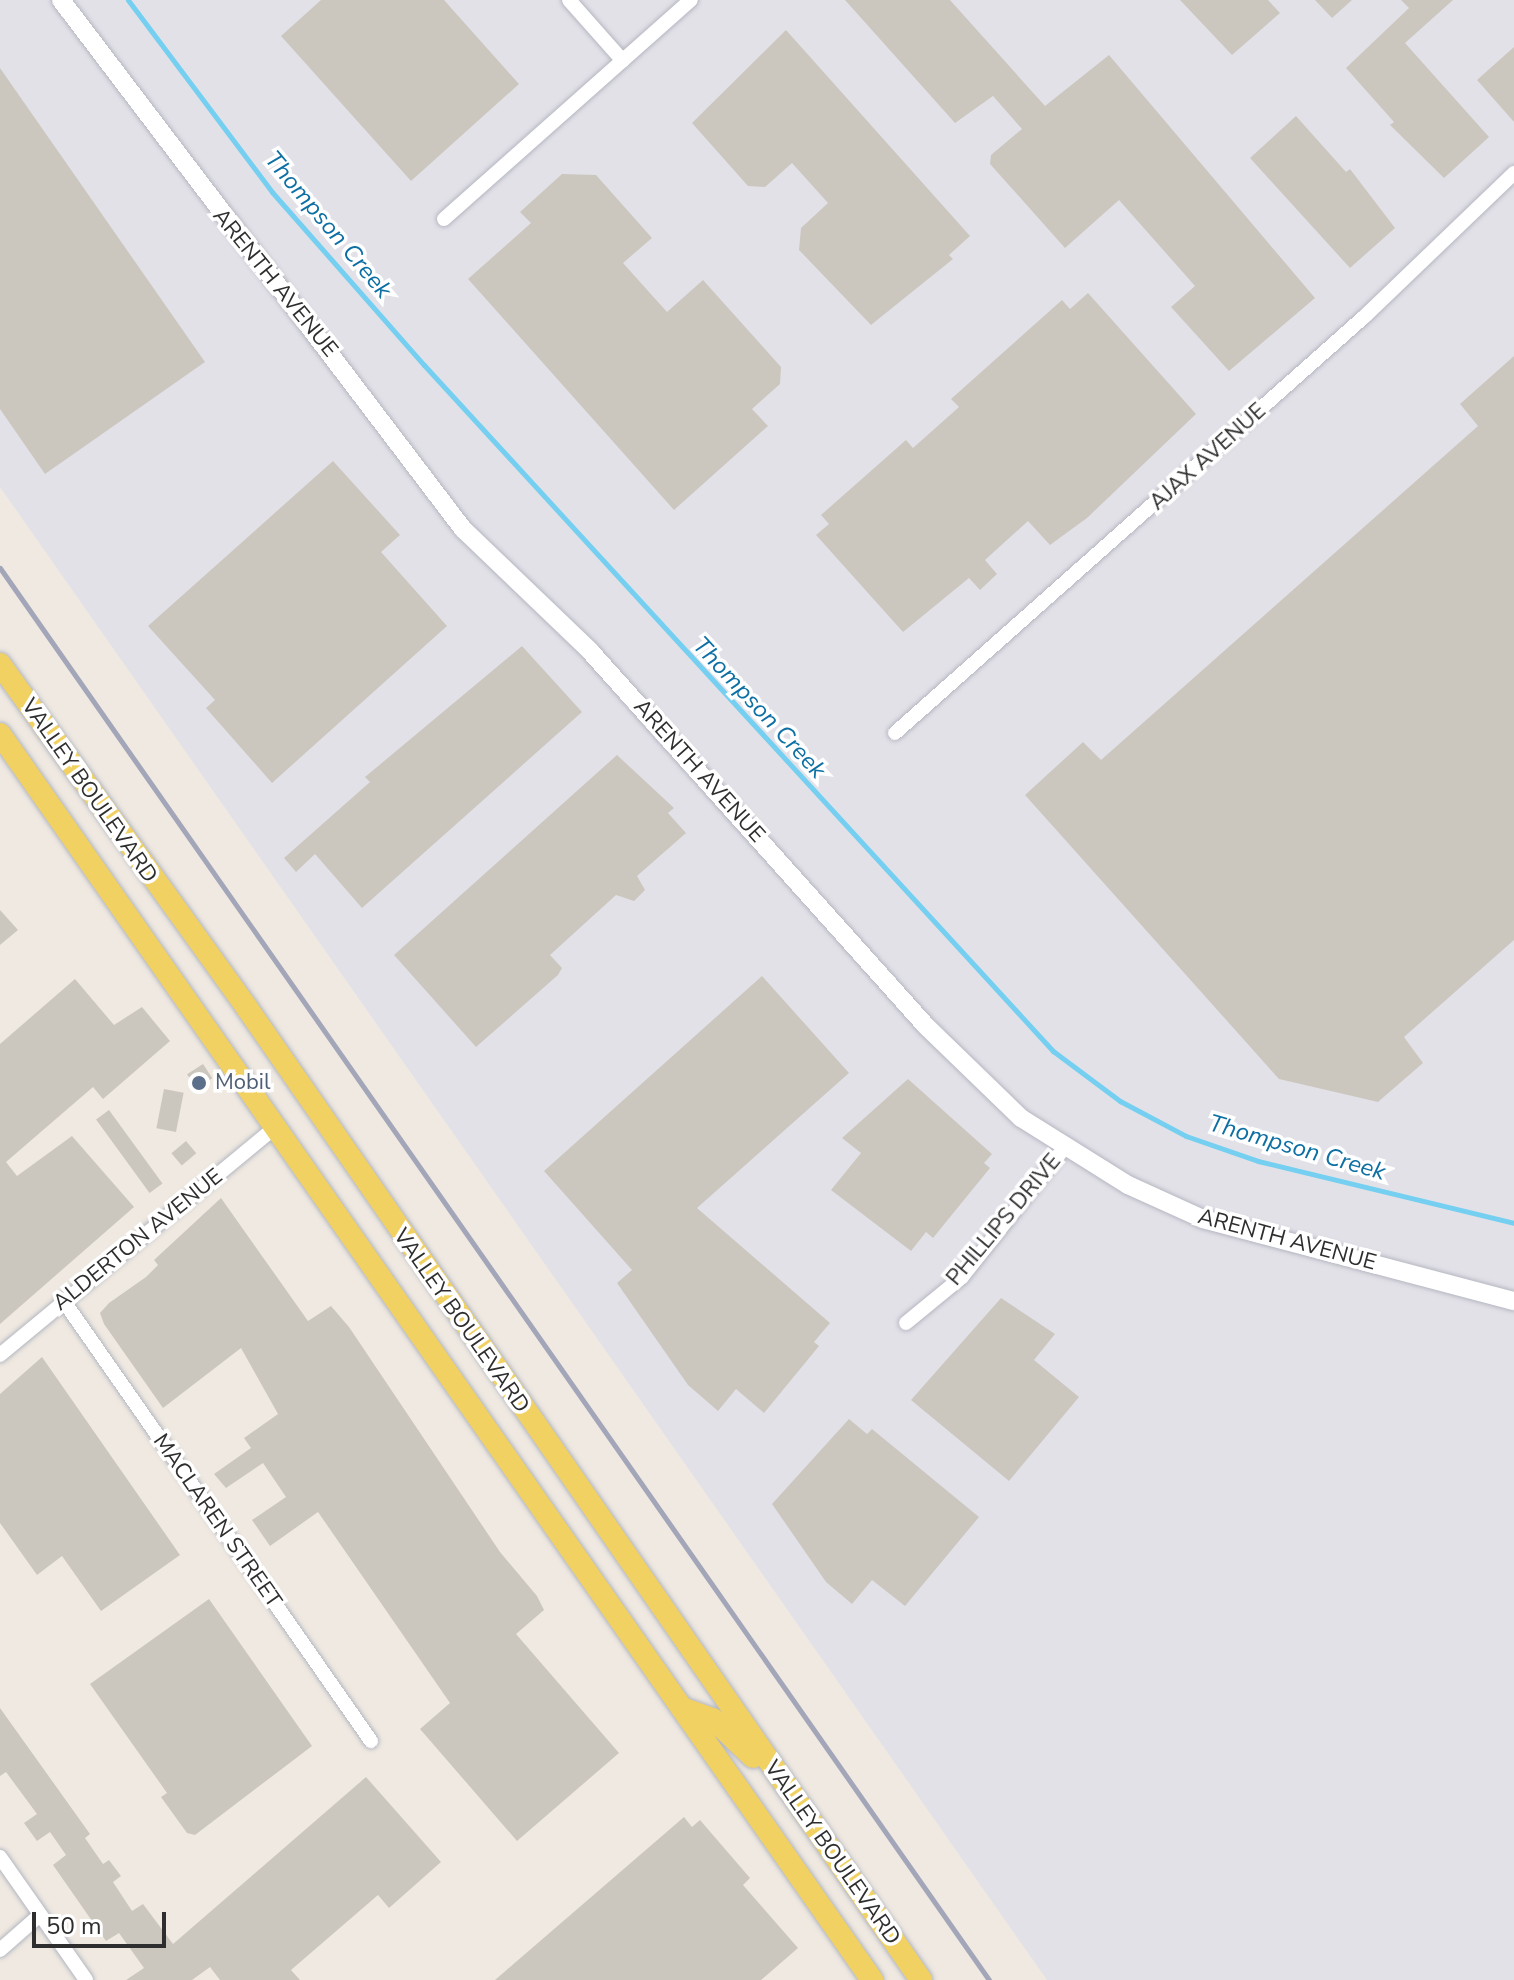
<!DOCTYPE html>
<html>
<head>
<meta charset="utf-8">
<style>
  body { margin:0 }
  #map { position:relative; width:1514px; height:1980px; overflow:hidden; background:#efe9e1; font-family:"Nunito Sans",sans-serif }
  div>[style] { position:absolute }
  .industrial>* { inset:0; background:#e3e1e8 }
  .stream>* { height:5px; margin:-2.5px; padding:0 2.5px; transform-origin:2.5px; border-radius:2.5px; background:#75cff0 }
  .building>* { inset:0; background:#cbc7bf; transform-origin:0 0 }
  .roads { filter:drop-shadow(0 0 2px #b4b7c1) drop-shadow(0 0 2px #b4b7c1) }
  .minor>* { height:14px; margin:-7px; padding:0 7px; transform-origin:7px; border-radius:7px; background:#fff }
  .tertiary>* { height:18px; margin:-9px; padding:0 9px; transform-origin:9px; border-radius:9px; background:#fff }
  .primary>* { height:22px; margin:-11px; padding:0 11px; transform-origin:11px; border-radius:11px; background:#f2d163 }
  .rail>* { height:5px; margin:-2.5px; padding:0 2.5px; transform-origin:2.5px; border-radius:2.5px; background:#a3a6b8 }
  .dots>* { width:22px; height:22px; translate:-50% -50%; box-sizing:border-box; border:4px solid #fff; border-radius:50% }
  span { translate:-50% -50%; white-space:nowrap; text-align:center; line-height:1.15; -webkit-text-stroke:7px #fff; paint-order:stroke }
  .street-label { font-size:22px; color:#2e2e2e }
  .service-label { font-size:22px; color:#4e5e75 }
  .left { translate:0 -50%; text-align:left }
  .water-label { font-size:24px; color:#0d6fa3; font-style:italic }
  .scale { position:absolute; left:32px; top:1912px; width:134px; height:36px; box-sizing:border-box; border:4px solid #2e2e2e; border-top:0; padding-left:10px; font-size:24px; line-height:28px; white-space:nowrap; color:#2e2e2e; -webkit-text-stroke:6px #fff; paint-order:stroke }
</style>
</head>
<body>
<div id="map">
  <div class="industrial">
    <div style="clip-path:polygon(0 0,1514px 0,1514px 1980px,1047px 1980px,0 487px)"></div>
  </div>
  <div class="stream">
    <div style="left:128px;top:0;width:240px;rotate:53.1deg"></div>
    <div style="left:272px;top:192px;width:230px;rotate:48.7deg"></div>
    <div style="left:424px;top:365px;width:931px;rotate:47.48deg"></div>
    <div style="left:1053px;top:1051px;width:84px;rotate:36.7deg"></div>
    <div style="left:1120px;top:1101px;width:75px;rotate:27.9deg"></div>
    <div style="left:1186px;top:1136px;width:76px;rotate:19.1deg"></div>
    <div style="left:1258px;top:1161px;width:263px;rotate:13.6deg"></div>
  </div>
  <div class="building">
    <div style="clip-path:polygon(321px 0,444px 0,519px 84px,411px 181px,281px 36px)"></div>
    <div style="clip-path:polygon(845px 0,950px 0,1045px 106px,1109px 55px,1315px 298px,1229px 371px,1171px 307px,1195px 286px,1119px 200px,1065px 248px,990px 164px,991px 155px,1022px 129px,993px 96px,955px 123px)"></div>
    <div style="clip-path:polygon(1180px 0,1268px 0,1280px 13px,1232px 55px)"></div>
    <div style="clip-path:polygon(1315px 0,1352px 0,1332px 18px)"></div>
    <div style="clip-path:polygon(1401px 0,1453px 0,1405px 43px,1489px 137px,1444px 178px,1390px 125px,1394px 122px,1346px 68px,1409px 8px)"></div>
    <div style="clip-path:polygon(786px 30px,970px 236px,949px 255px,953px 259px,871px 325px,799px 250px,801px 228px,828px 203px,792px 163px,765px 187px,748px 186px,692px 123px)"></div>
    <div style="clip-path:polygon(1514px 47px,1514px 122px,1477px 80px)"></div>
    <div style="clip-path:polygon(0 68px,205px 362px,45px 474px,0 409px)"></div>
    <div style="clip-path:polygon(1296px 116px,1346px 172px,1350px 169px,1395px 228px,1350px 268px,1250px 158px)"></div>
    <div style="clip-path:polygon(562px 174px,596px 175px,652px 238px,623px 263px,667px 312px,703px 280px,781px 367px,780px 384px,752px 409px,768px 426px,674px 510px,468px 279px,531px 223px,520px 212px)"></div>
    <div style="clip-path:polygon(1088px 293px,1196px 414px,1087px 518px,1050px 545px,1028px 521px,985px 560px,997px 574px,980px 590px,969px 578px,903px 632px,816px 535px,829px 524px,821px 515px,906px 440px,913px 448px,959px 407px,951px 399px,1062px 300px,1070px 309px)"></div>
    <div style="clip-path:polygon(1514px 356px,1514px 940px,1404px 1037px,1423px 1063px,1378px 1102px,1279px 1079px,1025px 795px,1083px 742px,1101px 760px,1478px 426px,1460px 404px)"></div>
    <div style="clip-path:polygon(333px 461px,400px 535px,381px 552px,447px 626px,272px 783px,206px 708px,215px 700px,148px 626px)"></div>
    <div style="clip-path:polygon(522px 646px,582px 712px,362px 908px,315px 854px,296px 872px,284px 858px,370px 782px,365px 777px)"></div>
    <div style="clip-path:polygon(617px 755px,674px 808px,668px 813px,686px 833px,637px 876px,645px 890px,634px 901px,616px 895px,550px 955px,562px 968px,558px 975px,476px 1047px,394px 955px)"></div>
    <div style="clip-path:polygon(0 910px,18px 930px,0 945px)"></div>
    <div style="clip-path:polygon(762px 976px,849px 1073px,697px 1208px,830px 1323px,814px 1342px,819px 1346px,764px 1413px,736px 1389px,718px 1411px,688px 1385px,617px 1283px,632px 1270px,544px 1171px)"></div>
    <div style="clip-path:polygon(75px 979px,114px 1025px,142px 1007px,170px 1041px,103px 1099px,93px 1087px,6px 1162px,17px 1176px,72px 1136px,134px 1207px,0 1324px,0 1044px)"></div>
    <div style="left:203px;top:1064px;width:17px;height:19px;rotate:57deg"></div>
    <div style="clip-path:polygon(908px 1079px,992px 1154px,984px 1163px,990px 1168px,933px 1238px,926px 1232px,911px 1251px,831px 1190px,861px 1153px,842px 1138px)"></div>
    <div style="left:164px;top:1089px;width:20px;height:40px;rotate:11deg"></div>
    <div style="left:109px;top:1110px;width:91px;height:16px;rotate:54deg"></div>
    <div style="left:186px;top:1141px;width:16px;height:19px;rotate:50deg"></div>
    <div style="clip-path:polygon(221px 1198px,308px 1321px,331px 1306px,349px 1327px,500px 1552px,537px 1596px,544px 1610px,516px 1634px,619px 1753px,517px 1841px,420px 1729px,450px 1703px,318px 1512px,270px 1546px,252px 1520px,286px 1497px,263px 1463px,226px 1488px,214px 1474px,251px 1448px,244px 1438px,278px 1414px,241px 1348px,163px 1408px,104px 1324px,100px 1313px,109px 1303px,146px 1277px,158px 1265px,154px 1260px)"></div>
    <div style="clip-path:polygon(1001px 1298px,1055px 1334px,1034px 1360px,1079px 1397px,1009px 1481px,911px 1400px)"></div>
    <div style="clip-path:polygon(42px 1357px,180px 1555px,101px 1611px,62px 1556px,37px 1575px,0 1523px,0 1394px)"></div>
    <div style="clip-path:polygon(849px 1419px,867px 1434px,872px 1429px,979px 1517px,905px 1606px,872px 1580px,852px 1604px,826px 1582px,772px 1504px)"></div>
    <div style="clip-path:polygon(209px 1599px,312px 1746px,195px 1835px,187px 1833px,161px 1797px,167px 1793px,90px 1684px)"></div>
    <div style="clip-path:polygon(0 1708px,90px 1834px,85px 1838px,103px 1864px,109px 1860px,121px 1876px,113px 1882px,132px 1911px,143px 1904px,173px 1944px,366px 1777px,441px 1862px,389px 1908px,378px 1895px,291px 1970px,300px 1980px,220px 1980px,210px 1967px,192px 1980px,126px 1980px,144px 1968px,119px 1933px,106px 1941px,53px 1865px,66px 1855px,50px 1832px,37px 1841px,24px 1823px,37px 1814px,6px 1772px,0 1776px)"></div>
    <div style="clip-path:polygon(684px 1817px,692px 1827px,700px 1820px,750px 1878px,743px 1885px,798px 1948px,761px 1980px,495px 1980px)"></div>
  </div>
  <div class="roads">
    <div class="minor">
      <div style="left:569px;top:0;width:81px;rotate:48.5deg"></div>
      <div style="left:444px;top:219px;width:330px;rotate:-41.6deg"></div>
      <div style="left:895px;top:733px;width:628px;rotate:-41.58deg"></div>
      <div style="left:1365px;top:316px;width:207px;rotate:-43.8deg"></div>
      <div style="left:63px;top:1300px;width:538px;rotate:55.07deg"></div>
      <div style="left:906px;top:1323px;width:72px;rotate:-39.4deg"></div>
      <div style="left:962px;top:1277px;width:166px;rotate:-51.6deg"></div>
      <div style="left:0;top:1355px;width:359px;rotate:-39.6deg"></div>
      <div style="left:0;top:1857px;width:150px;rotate:55deg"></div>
      <div style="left:0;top:1950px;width:53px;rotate:-41.2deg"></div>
    </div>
    <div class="tertiary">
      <div style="left:61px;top:0;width:664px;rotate:52.77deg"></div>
      <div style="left:463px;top:529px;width:176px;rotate:43.8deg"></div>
      <div style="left:590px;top:651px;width:504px;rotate:48.14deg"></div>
      <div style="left:926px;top:1026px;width:132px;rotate:44.1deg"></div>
      <div style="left:1021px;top:1118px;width:126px;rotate:32.1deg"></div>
      <div style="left:1128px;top:1185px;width:82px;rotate:24.4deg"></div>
      <div style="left:1203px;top:1219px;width:322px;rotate:14.8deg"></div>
    </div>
    <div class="primary">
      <div style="left:0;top:664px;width:423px;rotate:54.3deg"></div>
      <div style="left:247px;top:1008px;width:1183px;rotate:55.26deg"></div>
      <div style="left:0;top:734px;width:1521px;rotate:55.01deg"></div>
      <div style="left:682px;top:1708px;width:33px;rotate:20deg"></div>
      <div style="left:713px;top:1719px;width:55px;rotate:43.5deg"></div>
    </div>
  </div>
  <div class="rail">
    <div style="left:0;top:568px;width:1724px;rotate:54.99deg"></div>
  </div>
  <div class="dots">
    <div style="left:199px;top:1083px;background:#5c6f8a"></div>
  </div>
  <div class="street-label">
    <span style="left:275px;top:283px;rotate:51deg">ARENTH AVENUE</span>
    <span style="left:1208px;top:457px;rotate:-42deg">AJAX AVENUE</span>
    <span style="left:699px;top:771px;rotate:48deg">ARENTH AVENUE</span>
    <span style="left:89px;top:791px;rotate:55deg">VALLEY BOULEVARD</span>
    <span style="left:1004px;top:1220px;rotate:-50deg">PHILLIPS DRIVE</span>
    <span style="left:138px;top:1240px;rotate:-39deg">ALDERTON AVENUE</span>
    <span style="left:1287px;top:1240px;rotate:15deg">ARENTH AVENUE</span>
    <span style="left:461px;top:1321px;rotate:55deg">VALLEY BOULEVARD</span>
    <span style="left:217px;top:1521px;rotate:55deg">MACLAREN STREET</span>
    <span style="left:832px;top:1853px;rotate:55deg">VALLEY BOULEVARD</span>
  </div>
  <div class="service-label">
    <span class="left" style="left:215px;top:1083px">Mobil</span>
  </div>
  <div class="water-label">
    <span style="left:328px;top:225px;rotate:50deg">Thompson Creek</span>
    <span style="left:759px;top:708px;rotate:47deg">Thompson Creek</span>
    <span style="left:1297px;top:1148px;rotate:16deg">Thompson Creek</span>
  </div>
  <div class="scale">50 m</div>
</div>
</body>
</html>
